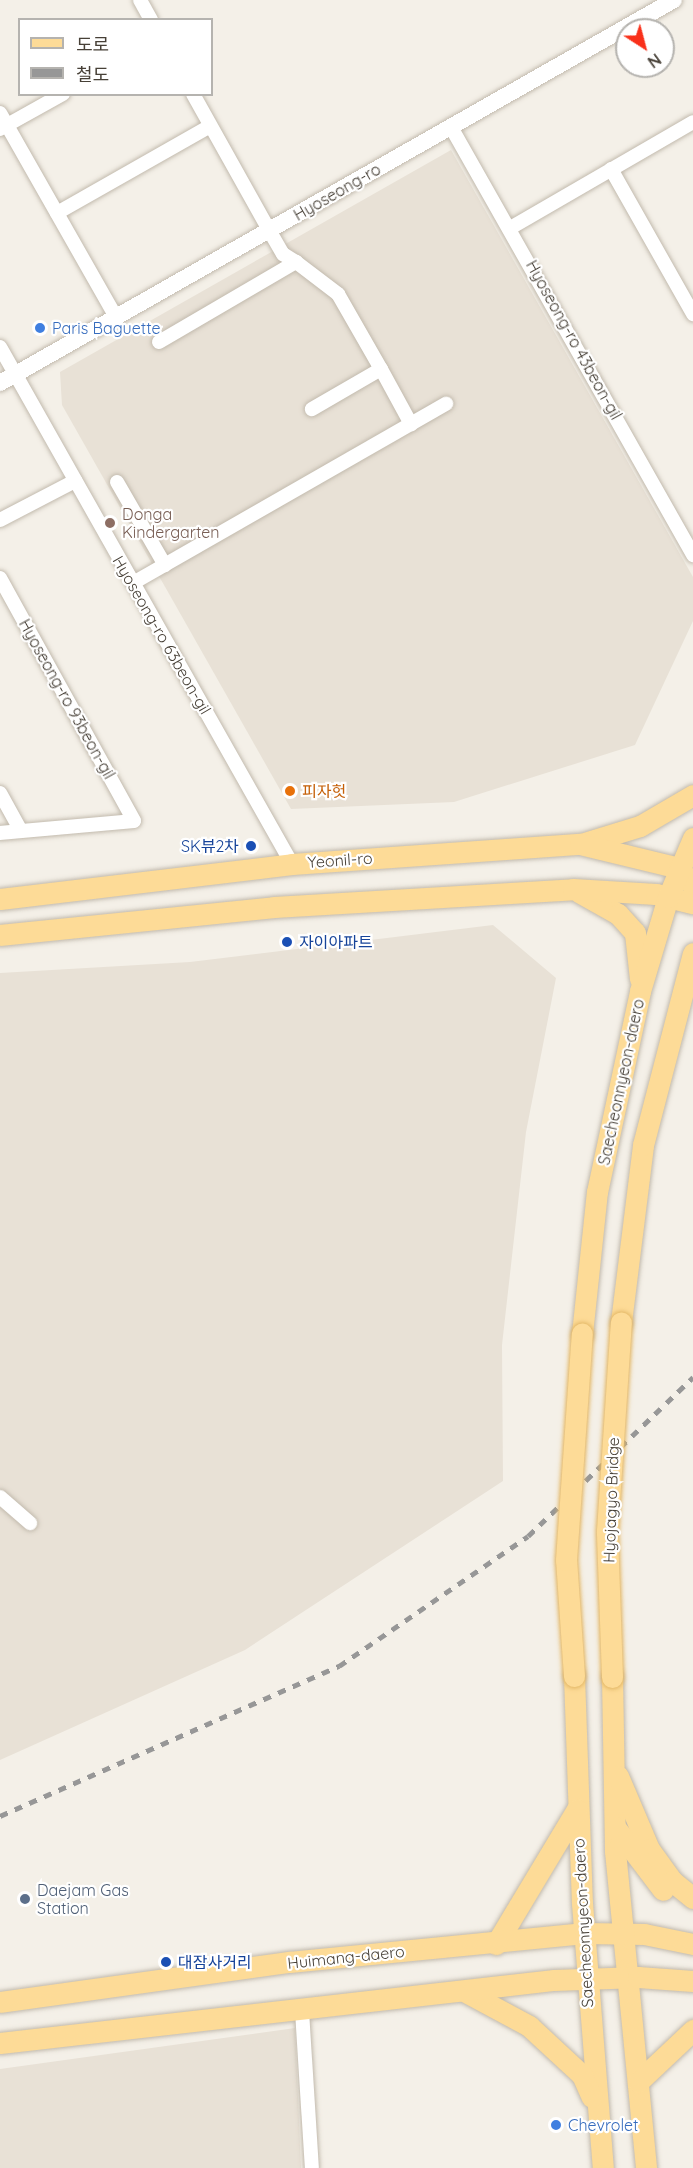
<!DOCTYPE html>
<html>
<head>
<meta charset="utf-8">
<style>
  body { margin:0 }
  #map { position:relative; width:693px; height:2168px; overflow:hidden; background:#f4f0e8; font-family:Quicksand,"Noto Sans KR",sans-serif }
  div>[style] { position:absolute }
  .residential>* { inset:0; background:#e8e1d6 }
  .roads { filter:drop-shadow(0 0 2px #c2baad) drop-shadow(0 0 2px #c2baad) }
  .minor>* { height:14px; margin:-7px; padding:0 7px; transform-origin:7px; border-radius:7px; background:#fff }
  .tertiary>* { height:16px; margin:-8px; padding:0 8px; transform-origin:8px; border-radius:8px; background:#fff }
  .primary>* { height:21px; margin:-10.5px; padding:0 10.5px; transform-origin:10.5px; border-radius:10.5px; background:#fddb97 }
  .rail>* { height:4.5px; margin-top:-2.25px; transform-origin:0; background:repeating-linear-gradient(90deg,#979797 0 8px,transparent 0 16px) }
  .bridges { filter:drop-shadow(0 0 2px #e3b766) drop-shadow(0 0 2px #e3b766) }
  .primary-bridge>* { height:21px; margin:-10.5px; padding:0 10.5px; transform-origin:10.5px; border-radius:10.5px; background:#fddb97 }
  .dots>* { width:16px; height:16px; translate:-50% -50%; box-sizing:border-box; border:3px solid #fff; border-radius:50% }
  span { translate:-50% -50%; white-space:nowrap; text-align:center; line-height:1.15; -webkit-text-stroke:4.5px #fff; paint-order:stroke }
  .street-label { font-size:16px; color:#474037 }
  .shop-label { font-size:16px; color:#366cbe }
  .left { translate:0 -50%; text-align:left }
  .education-label { font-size:16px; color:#785e54 }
  .food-label { font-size:16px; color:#c56008 }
  .transit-label { font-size:16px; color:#164399 }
  .right { translate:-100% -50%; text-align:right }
  .service-label { font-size:16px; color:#4e5e75 }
  .legend { position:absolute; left:18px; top:18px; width:195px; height:78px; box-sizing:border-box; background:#fff; border:2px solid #b5b3af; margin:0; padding:8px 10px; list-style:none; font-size:18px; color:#474037 }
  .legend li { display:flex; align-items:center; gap:12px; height:30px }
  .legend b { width:30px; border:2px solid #b5b3af }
  .north { position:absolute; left:615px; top:18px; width:60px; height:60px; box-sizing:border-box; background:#fff; border:2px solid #b5b3af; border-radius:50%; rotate:144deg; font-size:16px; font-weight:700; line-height:24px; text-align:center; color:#474037 }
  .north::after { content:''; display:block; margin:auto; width:21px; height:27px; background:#f9301a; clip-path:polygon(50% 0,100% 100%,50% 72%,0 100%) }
</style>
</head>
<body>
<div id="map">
  <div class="residential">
    <div style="clip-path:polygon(451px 150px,693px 577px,693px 621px,635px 745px,454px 802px,291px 809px,62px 405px,60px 372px)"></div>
    <div style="clip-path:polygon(493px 925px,556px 978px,526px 1132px,502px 1345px,503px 1481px,245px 1650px,0 1760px,0 973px,190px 962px)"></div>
    <div style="clip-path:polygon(295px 2028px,301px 2168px,0 2168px,0 2069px)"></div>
  </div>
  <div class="roads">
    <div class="minor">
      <div style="left:140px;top:0;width:23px;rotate:61deg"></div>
      <div style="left:193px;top:94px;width:156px;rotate:60.8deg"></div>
      <div style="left:269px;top:230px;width:28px;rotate:60deg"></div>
      <div style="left:283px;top:254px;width:15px;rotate:32deg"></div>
      <div style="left:0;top:113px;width:235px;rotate:60.4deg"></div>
      <div style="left:451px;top:127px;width:492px;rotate:60.5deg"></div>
      <div style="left:0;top:129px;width:72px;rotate:-29.1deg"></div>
      <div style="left:611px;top:169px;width:167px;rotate:60.5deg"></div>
      <div style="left:57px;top:213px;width:176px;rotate:-29.6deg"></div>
      <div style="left:512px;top:227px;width:209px;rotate:-30.1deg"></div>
      <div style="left:159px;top:342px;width:159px;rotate:-30.3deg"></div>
      <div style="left:296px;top:262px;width:53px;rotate:37.3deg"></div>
      <div style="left:338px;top:294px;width:86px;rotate:60.2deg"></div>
      <div style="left:381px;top:369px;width:80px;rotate:149.9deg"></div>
      <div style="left:0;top:347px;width:594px;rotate:60.54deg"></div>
      <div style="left:381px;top:369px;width:63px;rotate:61.4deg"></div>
      <div style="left:117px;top:482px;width:96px;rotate:60deg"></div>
      <div style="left:0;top:520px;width:85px;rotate:-27.5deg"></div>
      <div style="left:0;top:578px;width:277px;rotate:61.1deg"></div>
      <div style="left:134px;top:821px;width:135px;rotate:174.9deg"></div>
      <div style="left:133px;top:583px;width:361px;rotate:-29.8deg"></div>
      <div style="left:0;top:793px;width:43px;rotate:61.1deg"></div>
      <div style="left:0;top:1497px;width:40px;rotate:41deg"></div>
      <div style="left:302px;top:2011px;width:157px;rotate:86.4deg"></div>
    </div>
    <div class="tertiary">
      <div style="left:0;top:383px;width:775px;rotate:-29.61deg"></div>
    </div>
    <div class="primary">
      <div style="left:581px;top:844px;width:62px;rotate:-17deg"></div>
      <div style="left:640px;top:826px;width:61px;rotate:-30.3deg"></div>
      <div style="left:579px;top:892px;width:45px;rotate:29.4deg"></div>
      <div style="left:618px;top:914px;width:25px;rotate:48deg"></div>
      <div style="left:635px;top:933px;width:46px;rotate:83.8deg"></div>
      <div style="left:0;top:899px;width:294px;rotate:-6.8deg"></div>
      <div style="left:292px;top:864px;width:289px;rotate:-4deg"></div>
      <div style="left:580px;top:844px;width:102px;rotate:13.6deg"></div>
      <div style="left:679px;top:868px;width:23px;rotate:52deg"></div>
      <div style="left:0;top:935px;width:275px;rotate:-5.8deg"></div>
      <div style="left:274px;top:907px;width:300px;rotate:-3.4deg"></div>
      <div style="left:573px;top:889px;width:83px;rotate:3.4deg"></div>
      <div style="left:656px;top:894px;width:38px;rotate:14deg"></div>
      <div style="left:621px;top:1322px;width:178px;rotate:-82.9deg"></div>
      <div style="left:643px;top:1145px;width:198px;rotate:-75.4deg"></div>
      <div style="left:582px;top:1334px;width:143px;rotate:-84deg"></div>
      <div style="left:597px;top:1192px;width:206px;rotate:-77.9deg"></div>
      <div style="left:640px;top:991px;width:98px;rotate:-73.4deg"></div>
      <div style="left:668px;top:897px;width:64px;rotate:-67deg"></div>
      <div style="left:574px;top:1676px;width:227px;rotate:88deg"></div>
      <div style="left:582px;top:1903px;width:266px;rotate:85.5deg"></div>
      <div style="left:612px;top:1677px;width:174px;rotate:89deg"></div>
      <div style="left:615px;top:1851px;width:319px;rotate:84.4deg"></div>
      <div style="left:618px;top:1776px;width:79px;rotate:67deg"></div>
      <div style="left:649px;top:1849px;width:39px;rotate:54deg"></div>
      <div style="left:672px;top:1881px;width:27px;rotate:39deg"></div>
      <div style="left:615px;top:1827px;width:79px;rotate:52.7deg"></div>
      <div style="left:496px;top:1944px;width:157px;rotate:-59deg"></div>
      <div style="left:464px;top:1991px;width:74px;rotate:28.3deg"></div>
      <div style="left:529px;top:2026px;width:72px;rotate:42.8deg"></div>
      <div style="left:582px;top:2075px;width:24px;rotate:66deg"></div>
      <div style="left:0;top:2002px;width:292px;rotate:-7.9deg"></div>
      <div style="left:289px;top:1962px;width:297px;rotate:-5.6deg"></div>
      <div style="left:585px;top:1933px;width:59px;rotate:1deg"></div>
      <div style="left:644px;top:1934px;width:50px;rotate:11.5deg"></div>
      <div style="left:0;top:2043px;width:558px;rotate:-6.49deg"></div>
      <div style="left:554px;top:1980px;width:84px;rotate:-2deg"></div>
      <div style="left:638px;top:1977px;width:55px;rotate:4.2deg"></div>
      <div style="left:638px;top:2082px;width:76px;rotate:-43.4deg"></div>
    </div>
  </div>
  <div class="rail">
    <div style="left:0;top:1816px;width:371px;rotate:-23.9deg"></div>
    <div style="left:339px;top:1666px;width:229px;rotate:-34.5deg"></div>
    <div style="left:528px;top:1536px;width:229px;rotate:-43.9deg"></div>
  </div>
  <div class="bridges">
    <div class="primary-bridge">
      <div style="left:574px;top:1676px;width:116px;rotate:-93.9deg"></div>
      <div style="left:566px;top:1560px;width:227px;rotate:-86deg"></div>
      <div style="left:612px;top:1677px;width:146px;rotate:-92deg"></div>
      <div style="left:607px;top:1531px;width:209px;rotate:-86.2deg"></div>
    </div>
  </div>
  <div class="dots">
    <div style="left:40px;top:328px;background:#3f7fe0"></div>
    <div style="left:110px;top:523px;background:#8d6e63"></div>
    <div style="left:290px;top:791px;background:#e8710a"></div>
    <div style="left:251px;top:846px;background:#1a4fb4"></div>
    <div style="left:287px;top:942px;background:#1a4fb4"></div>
    <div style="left:25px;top:1899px;background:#5c6f8a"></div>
    <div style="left:166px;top:1962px;background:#1a4fb4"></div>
    <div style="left:556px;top:2125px;background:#3f7fe0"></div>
  </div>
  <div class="street-label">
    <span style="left:337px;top:192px;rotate:-30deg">Hyoseong-ro</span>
    <span style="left:574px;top:340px;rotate:61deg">Hyoseong-ro 43beon-gil</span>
    <span style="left:162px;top:635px;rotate:60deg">Hyoseong-ro 63beon-gil</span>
    <span style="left:67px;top:699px;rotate:61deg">Hyoseong-ro 93beon-gil</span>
    <span style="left:340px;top:860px;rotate:-4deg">Yeonil-ro</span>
    <span style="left:621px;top:1082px;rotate:-78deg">Saecheonnyeon-daero</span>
    <span style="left:611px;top:1500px;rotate:-88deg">Hyojagyo Bridge</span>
    <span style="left:583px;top:1923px;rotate:-93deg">Saecheonnyeon-daero</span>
    <span style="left:346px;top:1957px;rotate:-6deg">Huimang-daero</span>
  </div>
  <div class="shop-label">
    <span class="left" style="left:52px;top:328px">Paris Baguette</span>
    <span class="left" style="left:568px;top:2125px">Chevrolet</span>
  </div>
  <div class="education-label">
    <span class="left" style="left:122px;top:523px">Donga<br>Kindergarten</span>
  </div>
  <div class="food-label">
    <span class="left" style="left:302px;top:791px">피자헛</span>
  </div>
  <div class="transit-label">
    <span class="right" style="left:239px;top:846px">SK뷰2차</span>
    <span class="left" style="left:299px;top:942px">자이아파트</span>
    <span class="left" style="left:178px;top:1962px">대잠사거리</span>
  </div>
  <div class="service-label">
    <span class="left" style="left:37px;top:1899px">Daejam Gas<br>Station</span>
  </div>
  <ul class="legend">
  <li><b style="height:8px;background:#fddb97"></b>도로</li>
  <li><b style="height:8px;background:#979797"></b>철도</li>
  </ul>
  <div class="north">N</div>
</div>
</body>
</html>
